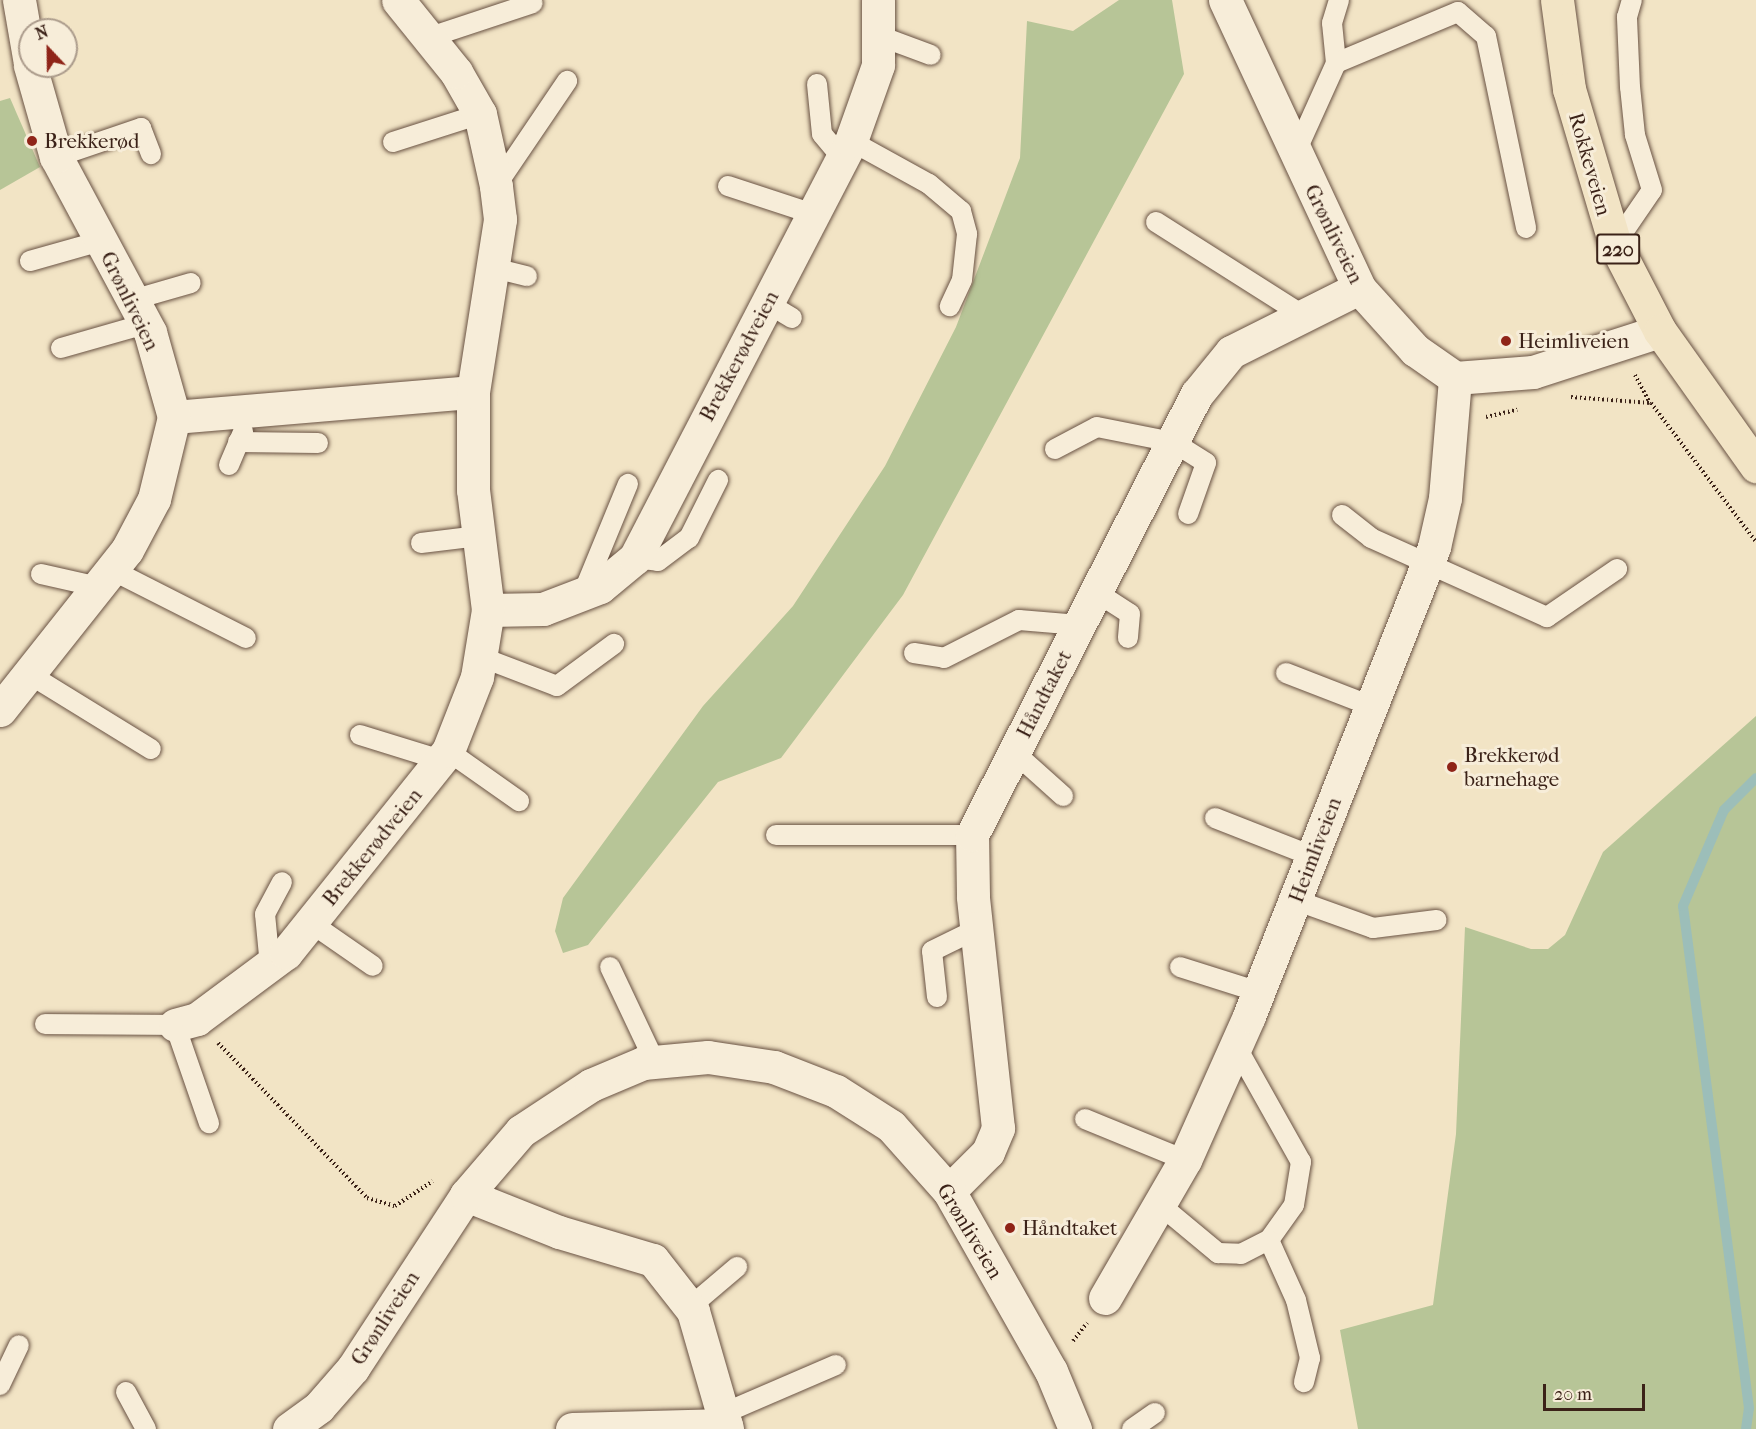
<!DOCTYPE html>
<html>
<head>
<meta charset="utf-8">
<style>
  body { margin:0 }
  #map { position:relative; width:1756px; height:1429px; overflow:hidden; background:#f2e4c5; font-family:"IM FELL French Canon",serif }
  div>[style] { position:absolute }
  .green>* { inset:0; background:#b7c597 }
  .stream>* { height:10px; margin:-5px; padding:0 5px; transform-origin:5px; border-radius:5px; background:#9cbeb9 }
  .path>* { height:4px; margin-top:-2px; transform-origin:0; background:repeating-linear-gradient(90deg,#3b2218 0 1.5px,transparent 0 4.5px) }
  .roads { filter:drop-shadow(0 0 2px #695243) drop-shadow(0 0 2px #695243) }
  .lane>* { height:20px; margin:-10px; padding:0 10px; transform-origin:10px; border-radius:10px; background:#f7edd9 }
  .street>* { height:33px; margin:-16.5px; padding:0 16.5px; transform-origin:16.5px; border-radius:16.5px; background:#f7edd9 }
  .primary>* { height:33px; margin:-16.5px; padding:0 16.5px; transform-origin:16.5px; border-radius:16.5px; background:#f2e4c5 }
  .dots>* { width:16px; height:16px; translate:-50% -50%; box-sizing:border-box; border:3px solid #f7edd9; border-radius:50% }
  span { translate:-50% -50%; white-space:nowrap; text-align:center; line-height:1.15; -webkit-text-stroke:6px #f7edd9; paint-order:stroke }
  .shield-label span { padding:2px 4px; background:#f7edd9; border:2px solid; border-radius:4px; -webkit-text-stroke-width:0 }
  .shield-label { font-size:20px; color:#3b2218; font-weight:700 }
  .poi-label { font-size:21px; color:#3b2218 }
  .left { translate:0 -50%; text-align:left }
  .street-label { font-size:21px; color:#3b2218 }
  .north { position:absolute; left:18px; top:18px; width:60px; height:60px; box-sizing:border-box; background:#f7edd9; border:2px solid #ac9c8c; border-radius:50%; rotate:338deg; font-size:16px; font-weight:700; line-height:24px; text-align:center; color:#3b2218 }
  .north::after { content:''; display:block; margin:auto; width:21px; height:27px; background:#8f2418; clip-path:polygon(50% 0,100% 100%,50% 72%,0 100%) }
  .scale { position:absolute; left:1543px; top:1384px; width:102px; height:27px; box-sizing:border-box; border:3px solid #3b2218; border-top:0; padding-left:8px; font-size:18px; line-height:21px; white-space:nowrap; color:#3b2218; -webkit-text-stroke:4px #f7edd9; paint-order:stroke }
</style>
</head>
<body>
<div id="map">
  <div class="green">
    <div style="clip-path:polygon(1119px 0,1172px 0,1184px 74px,903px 595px,781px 758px,718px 782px,588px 945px,563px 953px,555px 931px,563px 898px,703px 706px,793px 606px,885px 466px,956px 327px,1020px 158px,1027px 21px,1073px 31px)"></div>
    <div style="clip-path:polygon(10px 98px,40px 167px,0 190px,0 101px)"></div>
    <div style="clip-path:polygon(1756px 716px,1756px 1429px,1358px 1429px,1340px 1330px,1433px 1305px,1456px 1134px,1465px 927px,1531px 949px,1548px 949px,1565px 935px,1603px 852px)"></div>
  </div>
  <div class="stream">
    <div style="left:1746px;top:1429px;width:21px;rotate:-82deg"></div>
    <div style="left:1749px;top:1408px;width:506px;rotate:-97.49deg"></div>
    <div style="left:1683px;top:906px;width:104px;rotate:-66.9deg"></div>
    <div style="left:1724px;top:810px;width:45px;rotate:-45deg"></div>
  </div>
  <div class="path">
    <div style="left:1635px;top:375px;width:32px;rotate:62deg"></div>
    <div style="left:1571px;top:397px;width:80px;rotate:4.3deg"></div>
    <div style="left:1651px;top:403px;width:174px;rotate:52.9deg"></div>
    <div style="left:1486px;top:417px;width:32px;rotate:-13deg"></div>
    <div style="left:218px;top:1043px;width:215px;rotate:46.1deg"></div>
    <div style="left:367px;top:1198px;width:29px;rotate:16deg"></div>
    <div style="left:395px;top:1206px;width:45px;rotate:-33.3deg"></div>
    <div style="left:1073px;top:1341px;width:23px;rotate:-52deg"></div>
  </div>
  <div class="roads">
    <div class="lane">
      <div style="left:880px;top:36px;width:54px;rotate:20.4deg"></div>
      <div style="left:430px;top:37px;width:108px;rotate:-18.3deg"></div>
      <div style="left:1336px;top:63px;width:40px;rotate:-95.7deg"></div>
      <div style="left:1332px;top:23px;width:24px;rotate:-73deg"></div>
      <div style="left:817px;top:84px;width:50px;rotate:84.3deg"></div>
      <div style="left:822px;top:134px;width:31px;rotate:50deg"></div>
      <div style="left:851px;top:141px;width:89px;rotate:28.9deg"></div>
      <div style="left:929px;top:184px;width:42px;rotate:40.2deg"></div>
      <div style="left:961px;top:211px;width:24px;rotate:75deg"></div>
      <div style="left:967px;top:234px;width:46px;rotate:96.2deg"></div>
      <div style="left:962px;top:280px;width:29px;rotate:115deg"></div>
      <div style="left:393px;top:142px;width:91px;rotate:-17.8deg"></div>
      <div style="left:1295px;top:154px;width:100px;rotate:-65.7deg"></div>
      <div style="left:1336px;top:63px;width:132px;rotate:-22.7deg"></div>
      <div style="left:1458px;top:12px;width:37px;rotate:41deg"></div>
      <div style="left:1486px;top:36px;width:196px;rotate:78.2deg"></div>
      <div style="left:56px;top:157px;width:90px;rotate:-18.8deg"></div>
      <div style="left:141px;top:128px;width:28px;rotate:69deg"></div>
      <div style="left:496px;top:186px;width:127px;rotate:-55.9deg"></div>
      <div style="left:728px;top:186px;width:89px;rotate:18.2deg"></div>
      <div style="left:1156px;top:222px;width:172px;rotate:32.4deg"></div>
      <div style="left:1615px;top:244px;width:65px;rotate:-55.6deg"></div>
      <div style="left:1652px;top:190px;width:58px;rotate:-107.2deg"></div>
      <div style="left:1635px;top:135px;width:48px;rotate:-95.9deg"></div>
      <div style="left:1630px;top:87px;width:70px;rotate:-92.5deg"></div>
      <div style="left:1627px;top:17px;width:18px;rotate:-74deg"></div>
      <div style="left:30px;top:261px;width:74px;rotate:-15.7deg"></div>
      <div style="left:494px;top:268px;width:34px;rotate:14deg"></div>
      <div style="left:132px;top:300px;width:61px;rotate:-16.1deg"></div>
      <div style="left:767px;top:303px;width:29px;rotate:31deg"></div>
      <div style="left:61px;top:348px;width:87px;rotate:-15.9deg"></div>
      <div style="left:238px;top:442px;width:80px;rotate:0.7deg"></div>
      <div style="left:1055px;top:449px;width:47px;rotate:-27.6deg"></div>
      <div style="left:1097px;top:427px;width:77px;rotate:11.2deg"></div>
      <div style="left:1173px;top:442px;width:39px;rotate:32deg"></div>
      <div style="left:1206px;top:463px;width:54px;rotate:109.4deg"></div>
      <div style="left:229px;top:465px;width:36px;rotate:-67deg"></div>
      <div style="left:1342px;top:515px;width:37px;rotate:38deg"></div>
      <div style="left:1371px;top:538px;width:193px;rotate:24.2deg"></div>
      <div style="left:1547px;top:617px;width:85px;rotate:-34.4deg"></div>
      <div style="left:421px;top:543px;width:58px;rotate:-6.9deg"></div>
      <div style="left:635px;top:558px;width:23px;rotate:7deg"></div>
      <div style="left:658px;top:561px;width:39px;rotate:-37deg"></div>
      <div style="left:689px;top:538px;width:65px;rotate:-63.4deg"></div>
      <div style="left:112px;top:570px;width:150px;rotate:26.9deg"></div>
      <div style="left:41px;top:574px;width:58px;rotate:12.8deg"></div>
      <div style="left:1096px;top:592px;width:40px;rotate:32.9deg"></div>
      <div style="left:1130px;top:614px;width:24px;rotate:95deg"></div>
      <div style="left:583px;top:593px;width:118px;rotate:-67.6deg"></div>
      <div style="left:914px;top:653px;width:30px;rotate:9deg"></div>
      <div style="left:944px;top:658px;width:84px;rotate:-26.9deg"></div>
      <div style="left:1019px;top:620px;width:60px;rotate:4.8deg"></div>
      <div style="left:481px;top:657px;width:81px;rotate:20.9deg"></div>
      <div style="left:557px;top:686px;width:71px;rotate:-36.4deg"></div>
      <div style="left:1286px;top:673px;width:91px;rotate:21.2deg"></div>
      <div style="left:29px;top:674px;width:143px;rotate:31.6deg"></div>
      <div style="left:360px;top:735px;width:85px;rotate:17.2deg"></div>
      <div style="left:448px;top:751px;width:87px;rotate:35.2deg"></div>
      <div style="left:1014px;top:752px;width:66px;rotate:41.9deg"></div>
      <div style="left:1215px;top:818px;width:104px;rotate:21.4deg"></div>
      <div style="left:776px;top:835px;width:196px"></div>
      <div style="left:1295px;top:900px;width:83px;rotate:19.7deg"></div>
      <div style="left:1373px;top:928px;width:64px;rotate:-7.2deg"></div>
      <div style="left:311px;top:923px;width:75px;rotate:34.7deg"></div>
      <div style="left:270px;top:966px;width:52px;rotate:-95.5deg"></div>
      <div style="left:265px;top:914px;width:36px;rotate:-62deg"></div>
      <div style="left:610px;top:967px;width:105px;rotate:64.7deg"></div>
      <div style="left:1180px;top:967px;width:83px;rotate:17.6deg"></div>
      <div style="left:937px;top:997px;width:46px;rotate:-96.2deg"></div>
      <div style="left:932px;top:951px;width:50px;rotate:-26.1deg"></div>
      <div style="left:45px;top:1024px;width:130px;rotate:0.4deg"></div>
      <div style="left:175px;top:1025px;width:104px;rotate:70.9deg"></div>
      <div style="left:1085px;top:1119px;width:108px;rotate:22.3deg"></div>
      <div style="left:1159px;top:1204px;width:77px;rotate:39.7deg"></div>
      <div style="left:1218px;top:1253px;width:23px;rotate:2deg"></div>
      <div style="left:1241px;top:1254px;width:31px;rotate:-27deg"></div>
      <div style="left:1269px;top:1240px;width:43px;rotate:-54.5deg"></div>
      <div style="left:1294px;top:1205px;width:44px;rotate:-80.8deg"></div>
      <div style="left:1301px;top:1162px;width:133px;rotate:-119.3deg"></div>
      <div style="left:1269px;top:1240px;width:66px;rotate:65.8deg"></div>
      <div style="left:1296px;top:1300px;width:60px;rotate:76.4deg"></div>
      <div style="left:1310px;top:1358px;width:25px;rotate:104deg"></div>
      <div style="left:690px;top:1307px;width:62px;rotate:-40.4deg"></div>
      <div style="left:0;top:1385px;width:44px;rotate:-64.6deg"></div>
      <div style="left:126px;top:1392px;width:42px;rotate:61.6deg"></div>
      <div style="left:722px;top:1414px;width:124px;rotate:-23.3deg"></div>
      <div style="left:1132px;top:1429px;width:28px;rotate:-35deg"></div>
    </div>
    <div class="street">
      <div style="left:19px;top:0;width:65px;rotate:80.2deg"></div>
      <div style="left:1225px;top:0;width:318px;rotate:65deg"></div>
      <div style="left:1359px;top:288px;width:84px;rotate:47.9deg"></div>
      <div style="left:1415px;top:350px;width:49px;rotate:35deg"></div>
      <div style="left:1455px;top:378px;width:78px;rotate:-4.4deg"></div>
      <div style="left:1533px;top:372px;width:133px;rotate:-17.9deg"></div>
      <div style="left:174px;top:417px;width:300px;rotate:-4.8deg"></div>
      <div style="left:488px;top:610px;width:55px;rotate:-1deg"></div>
      <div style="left:543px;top:609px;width:61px;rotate:-21.1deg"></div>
      <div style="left:600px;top:587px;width:45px;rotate:-39.6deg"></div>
      <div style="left:635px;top:558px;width:470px;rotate:-62.6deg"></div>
      <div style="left:851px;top:141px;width:81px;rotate:-70.4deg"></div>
      <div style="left:878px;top:65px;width:65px;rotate:-90deg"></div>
      <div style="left:0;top:710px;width:204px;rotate:-51.6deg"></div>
      <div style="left:127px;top:550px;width:58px;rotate:-62.1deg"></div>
      <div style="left:154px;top:499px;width:84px;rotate:-76.3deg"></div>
      <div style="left:174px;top:417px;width:88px;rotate:-105.8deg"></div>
      <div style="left:150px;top:332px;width:199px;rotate:-118.2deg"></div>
      <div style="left:56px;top:157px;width:95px;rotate:-105.9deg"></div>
      <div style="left:175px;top:1025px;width:23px;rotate:-15deg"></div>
      <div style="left:197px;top:1019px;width:111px;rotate:-36.6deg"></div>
      <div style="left:286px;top:953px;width:259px;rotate:-51.3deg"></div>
      <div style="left:448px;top:751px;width:79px;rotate:-68.6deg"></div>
      <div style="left:477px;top:677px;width:68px;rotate:-80.7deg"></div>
      <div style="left:488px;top:610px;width:121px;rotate:-97.1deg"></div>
      <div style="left:473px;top:490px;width:98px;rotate:-90deg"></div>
      <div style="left:473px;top:392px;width:175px;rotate:-81.1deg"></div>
      <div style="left:500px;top:219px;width:33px;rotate:-97deg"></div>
      <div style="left:496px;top:186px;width:74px;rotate:-102.5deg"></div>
      <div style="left:480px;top:114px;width:48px;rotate:-119.7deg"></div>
      <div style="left:456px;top:72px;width:92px;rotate:-128.9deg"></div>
      <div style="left:949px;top:1191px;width:55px;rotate:-45deg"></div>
      <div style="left:988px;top:1152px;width:26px;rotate:-67deg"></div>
      <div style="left:998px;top:1128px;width:233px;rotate:-96.2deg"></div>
      <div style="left:973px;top:896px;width:61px;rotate:-90.9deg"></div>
      <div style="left:972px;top:835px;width:495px;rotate:-63deg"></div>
      <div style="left:1197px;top:394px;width:54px;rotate:-51deg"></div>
      <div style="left:1231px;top:352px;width:143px;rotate:-26.6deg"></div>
      <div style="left:466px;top:1195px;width:100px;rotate:21.7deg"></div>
      <div style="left:559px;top:1232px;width:98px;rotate:16.6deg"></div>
      <div style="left:653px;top:1260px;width:65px;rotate:51.9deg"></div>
      <div style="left:693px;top:1311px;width:123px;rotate:73.9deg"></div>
      <div style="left:1105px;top:1298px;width:160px;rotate:-59.9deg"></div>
      <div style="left:1185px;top:1160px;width:158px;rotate:-66deg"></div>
      <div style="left:1249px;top:1016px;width:504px;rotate:-68.47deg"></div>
      <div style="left:1434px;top:547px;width:50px;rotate:-77.3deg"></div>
      <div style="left:1445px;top:498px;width:120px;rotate:-85.2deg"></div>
      <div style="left:289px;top:1429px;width:37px;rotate:-36deg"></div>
      <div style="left:319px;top:1407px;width:52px;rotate:-48.9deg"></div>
      <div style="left:353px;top:1368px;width:207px;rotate:-56.8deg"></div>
      <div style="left:466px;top:1195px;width:84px;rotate:-49.3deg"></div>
      <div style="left:521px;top:1131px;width:84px;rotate:-33.3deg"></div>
      <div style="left:591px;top:1085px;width:56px;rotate:-22.9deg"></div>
      <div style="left:643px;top:1063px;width:65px;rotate:-5.3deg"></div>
      <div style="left:708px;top:1057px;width:67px;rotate:8.6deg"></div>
      <div style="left:774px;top:1067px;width:66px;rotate:21.2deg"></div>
      <div style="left:836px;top:1091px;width:65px;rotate:32.5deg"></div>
      <div style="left:891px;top:1126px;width:87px;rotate:48.3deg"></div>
      <div style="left:949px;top:1191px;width:207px;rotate:60.5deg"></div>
      <div style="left:1051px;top:1371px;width:63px;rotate:67.5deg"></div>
      <div style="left:572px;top:1429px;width:154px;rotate:-1.5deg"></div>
    </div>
    <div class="primary">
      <div style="left:1557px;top:0;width:90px;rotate:82.3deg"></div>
      <div style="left:1569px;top:89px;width:162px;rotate:73.5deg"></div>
      <div style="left:1615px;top:244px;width:98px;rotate:62.7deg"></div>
      <div style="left:1660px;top:331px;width:166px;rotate:54.6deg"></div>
    </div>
  </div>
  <div class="dots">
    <div style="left:32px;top:141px;background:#8f2418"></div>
    <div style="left:1506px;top:341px;background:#8f2418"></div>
    <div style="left:1452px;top:767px;background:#8f2418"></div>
    <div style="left:1010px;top:1228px;background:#8f2418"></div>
  </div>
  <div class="shield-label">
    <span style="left:1618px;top:249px">220</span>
  </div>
  <div class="poi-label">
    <span class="left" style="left:44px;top:141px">Brekkerød</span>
    <span class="left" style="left:1518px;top:341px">Heimliveien</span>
    <span class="left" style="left:1464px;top:767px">Brekkerød<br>barnehage</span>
    <span class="left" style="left:1022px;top:1228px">Håndtaket</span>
  </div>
  <div class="street-label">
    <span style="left:1590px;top:164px;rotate:74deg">Rokkeveien</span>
    <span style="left:1334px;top:234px;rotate:64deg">Grønliveien</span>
    <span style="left:130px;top:301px;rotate:64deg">Grønliveien</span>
    <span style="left:739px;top:356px;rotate:-62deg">Brekkerødveien</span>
    <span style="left:1044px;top:694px;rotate:-63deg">Håndtaket</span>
    <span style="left:372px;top:847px;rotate:-51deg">Brekkerødveien</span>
    <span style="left:1315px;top:850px;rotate:-69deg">Heimliveien</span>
    <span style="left:970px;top:1231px;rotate:59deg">Grønliveien</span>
    <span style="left:385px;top:1318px;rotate:-57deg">Grønliveien</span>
  </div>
  <div class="north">N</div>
  <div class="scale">20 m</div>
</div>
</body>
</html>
